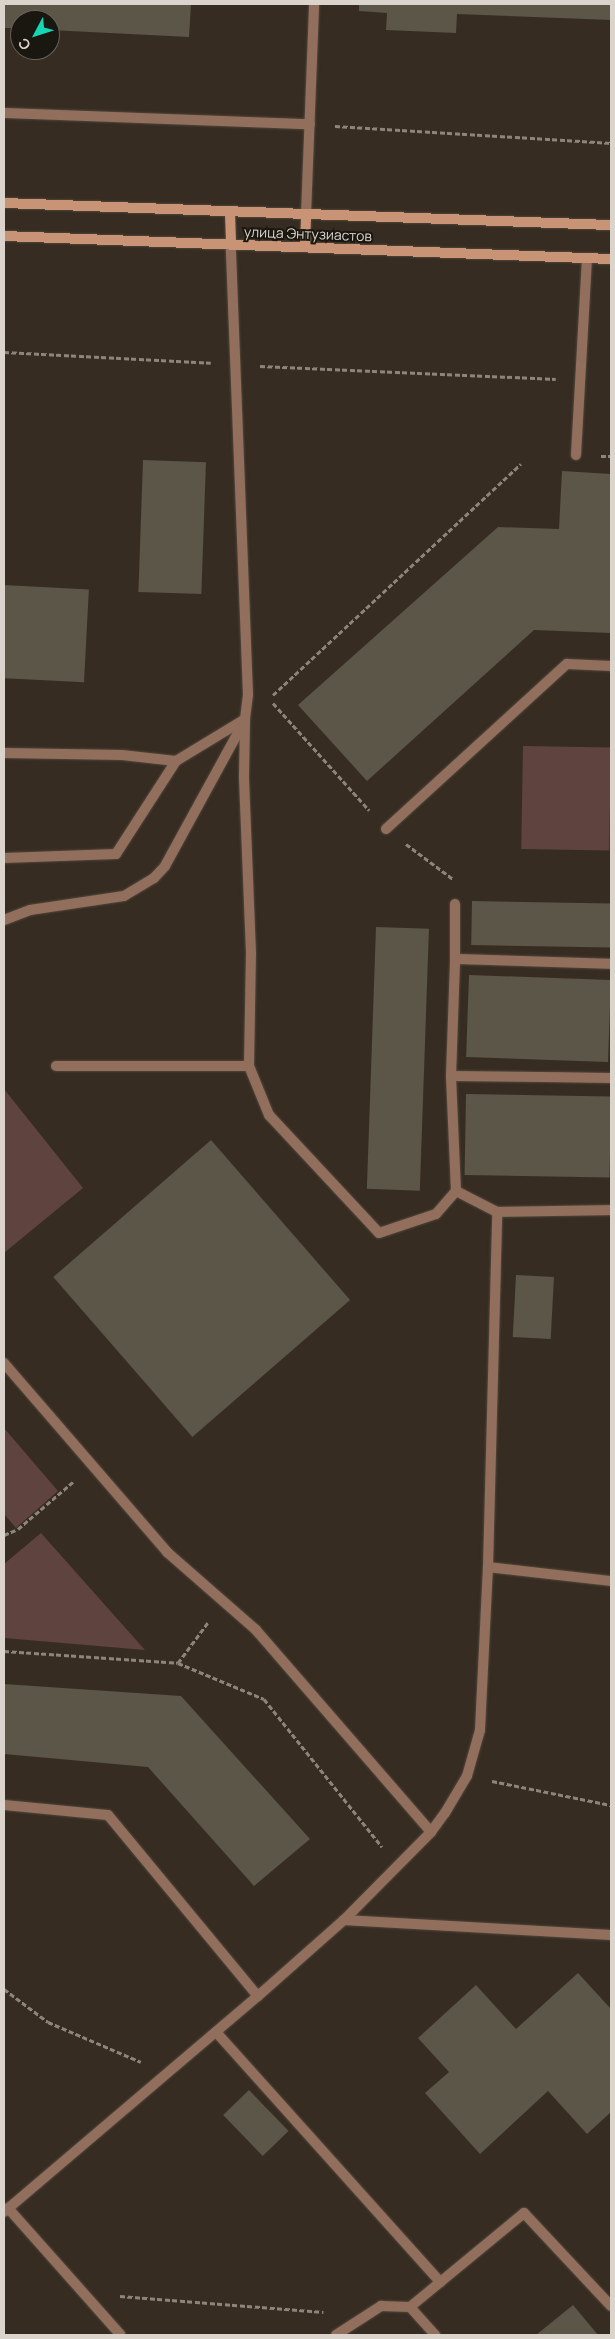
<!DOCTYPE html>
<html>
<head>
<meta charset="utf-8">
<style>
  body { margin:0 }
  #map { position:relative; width:615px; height:2339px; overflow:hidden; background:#372c21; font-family:Manrope,sans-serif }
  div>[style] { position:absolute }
  .green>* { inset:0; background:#5f433e; transform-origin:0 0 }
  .building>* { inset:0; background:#5b5647; transform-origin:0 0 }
  .path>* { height:3px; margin-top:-1.5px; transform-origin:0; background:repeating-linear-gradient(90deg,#8d847b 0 5px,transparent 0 7.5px) }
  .roads { filter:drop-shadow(0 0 1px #51473d) drop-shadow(0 0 1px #51473d) }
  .service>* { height:10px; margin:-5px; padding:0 5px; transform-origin:5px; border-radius:5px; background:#916f5c }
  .secondary>* { height:10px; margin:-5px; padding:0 5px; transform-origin:5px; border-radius:5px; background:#c99375 }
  span { translate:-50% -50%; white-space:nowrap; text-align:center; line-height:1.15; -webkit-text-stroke:4px #1a1610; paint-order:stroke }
  .street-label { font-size:14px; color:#dbd4cd }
  .frame { position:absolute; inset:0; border:5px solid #dbd4cd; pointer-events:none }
  .north { position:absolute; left:10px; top:10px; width:50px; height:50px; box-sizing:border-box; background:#1a1610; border:1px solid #67625c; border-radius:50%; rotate:230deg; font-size:14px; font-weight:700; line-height:20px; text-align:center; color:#dbd4cd }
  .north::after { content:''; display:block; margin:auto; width:18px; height:22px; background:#15d5b3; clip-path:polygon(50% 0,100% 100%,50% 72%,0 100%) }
</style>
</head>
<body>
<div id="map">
  <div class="green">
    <div style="left:523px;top:746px;width:88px;height:103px;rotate:1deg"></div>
    <div style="clip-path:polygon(4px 1089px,83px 1188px,4px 1253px)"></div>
    <div style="clip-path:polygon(4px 1428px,58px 1491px,16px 1528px,4px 1514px)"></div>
    <div style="clip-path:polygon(41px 1533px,145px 1650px,4px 1638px,4px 1564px)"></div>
  </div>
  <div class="building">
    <div style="clip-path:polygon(4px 4px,191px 4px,189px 37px,50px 30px,50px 20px,20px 20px,20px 28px,4px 28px)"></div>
    <div style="clip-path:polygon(359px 4px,611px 4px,611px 20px,457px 14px,456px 33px,386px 30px,387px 13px,359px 11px)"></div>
    <div style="left:143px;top:460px;width:63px;height:132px;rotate:2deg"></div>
    <div style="clip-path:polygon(562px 471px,611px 474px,611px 633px,534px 630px,367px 781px,298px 705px,498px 527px,559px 529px)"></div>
    <div style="left:4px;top:585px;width:85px;height:93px;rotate:3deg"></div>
    <div style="left:472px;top:901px;width:139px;height:44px;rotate:1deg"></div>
    <div style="left:376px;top:927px;width:53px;height:262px;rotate:2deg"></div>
    <div style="left:469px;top:975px;width:142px;height:82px;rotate:2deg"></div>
    <div style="left:466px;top:1094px;width:145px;height:81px;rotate:1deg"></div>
    <div style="left:211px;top:1140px;width:212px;height:209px;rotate:49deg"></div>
    <div style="left:516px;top:1275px;width:38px;height:62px;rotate:3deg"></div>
    <div style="clip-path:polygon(4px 1684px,181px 1696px,310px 1839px,254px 1886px,148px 1767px,4px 1754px)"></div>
    <div style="clip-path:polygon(578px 1973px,611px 2009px,611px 2112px,587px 2134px,548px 2091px,480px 2154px,425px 2093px,449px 2072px,418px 2038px,476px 1985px,516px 2029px)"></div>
    <div style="left:249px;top:2090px;width:57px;height:36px;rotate:46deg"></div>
    <div style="clip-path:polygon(573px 2305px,598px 2335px,536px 2335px)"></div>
  </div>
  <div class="path">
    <div style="left:335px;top:126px;width:277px;rotate:3.5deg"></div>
    <div style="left:4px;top:352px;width:207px;rotate:3deg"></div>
    <div style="left:260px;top:366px;width:296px;rotate:2.5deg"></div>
    <div style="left:601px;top:456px;width:10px"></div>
    <div style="left:273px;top:695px;width:339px;rotate:-43deg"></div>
    <div style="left:273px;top:703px;width:144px;rotate:48.1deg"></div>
    <div style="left:406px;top:844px;width:59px;rotate:36.7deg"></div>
    <div style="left:4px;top:1535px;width:15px;rotate:-23deg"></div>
    <div style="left:18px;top:1529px;width:74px;rotate:-40.6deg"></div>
    <div style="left:4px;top:1651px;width:174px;rotate:3.9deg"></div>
    <div style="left:178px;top:1663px;width:93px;rotate:22.7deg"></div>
    <div style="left:264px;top:1699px;width:189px;rotate:51.4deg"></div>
    <div style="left:178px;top:1663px;width:52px;rotate:-53.6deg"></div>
    <div style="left:492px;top:1781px;width:121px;rotate:11.4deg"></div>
    <div style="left:4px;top:1989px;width:55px;rotate:36.9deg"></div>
    <div style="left:48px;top:2022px;width:101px;rotate:23.3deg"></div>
    <div style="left:120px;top:2296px;width:204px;rotate:4.5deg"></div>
  </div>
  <div class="roads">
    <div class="service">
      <div style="left:4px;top:113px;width:306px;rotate:2.1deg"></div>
      <div style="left:306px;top:215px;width:211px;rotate:-87.8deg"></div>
      <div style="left:576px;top:455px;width:197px;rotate:-86.8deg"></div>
      <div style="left:4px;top:753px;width:118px;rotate:1deg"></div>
      <div style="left:122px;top:755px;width:54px;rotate:6.3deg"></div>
      <div style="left:386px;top:829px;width:245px;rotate:-42.4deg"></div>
      <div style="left:567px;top:664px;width:44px;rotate:2.6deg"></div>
      <div style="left:4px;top:858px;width:112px;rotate:-2deg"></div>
      <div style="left:116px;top:854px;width:111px;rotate:-57.2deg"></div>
      <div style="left:176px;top:761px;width:81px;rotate:-31.3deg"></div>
      <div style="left:245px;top:719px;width:24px;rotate:-83deg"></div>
      <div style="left:248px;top:695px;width:450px;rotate:-92.2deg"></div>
      <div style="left:4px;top:920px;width:28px;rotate:-21deg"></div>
      <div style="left:30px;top:910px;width:95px;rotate:-8.5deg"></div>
      <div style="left:124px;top:896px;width:35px;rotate:-31deg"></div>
      <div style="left:154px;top:878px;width:16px;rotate:-47deg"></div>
      <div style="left:165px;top:866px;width:164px;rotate:-61.3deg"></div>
      <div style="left:455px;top:959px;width:55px;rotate:-90deg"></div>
      <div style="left:56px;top:1066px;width:193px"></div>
      <div style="left:249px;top:1066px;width:113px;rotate:-89deg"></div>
      <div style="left:251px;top:953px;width:177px;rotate:-92.3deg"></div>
      <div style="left:244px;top:776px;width:57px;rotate:-89deg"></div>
      <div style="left:249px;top:1066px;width:53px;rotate:67.8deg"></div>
      <div style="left:269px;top:1115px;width:161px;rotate:47deg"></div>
      <div style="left:379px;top:1233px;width:60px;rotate:-18.4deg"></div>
      <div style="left:436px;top:1214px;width:30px;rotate:-49deg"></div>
      <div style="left:451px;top:1076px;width:160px;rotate:0.7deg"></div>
      <div style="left:497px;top:1212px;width:46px;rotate:-152.9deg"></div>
      <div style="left:456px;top:1191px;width:115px;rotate:-92.5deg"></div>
      <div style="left:451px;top:1076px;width:117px;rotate:-88deg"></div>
      <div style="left:455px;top:959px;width:156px;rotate:1.8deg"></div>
      <div style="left:4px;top:1363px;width:250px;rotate:49.2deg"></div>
      <div style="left:167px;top:1552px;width:118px;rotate:41.2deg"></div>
      <div style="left:256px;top:1630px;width:267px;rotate:49.1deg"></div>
      <div style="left:488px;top:1567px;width:124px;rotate:6.5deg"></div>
      <div style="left:4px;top:1805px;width:104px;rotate:5.5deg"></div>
      <div style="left:108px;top:1815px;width:235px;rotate:50.4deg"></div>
      <div style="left:258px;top:1996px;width:115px;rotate:-41.5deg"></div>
      <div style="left:344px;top:1920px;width:267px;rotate:3.2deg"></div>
      <div style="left:344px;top:1920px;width:124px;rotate:-45.3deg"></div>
      <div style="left:431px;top:1832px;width:24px;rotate:-54deg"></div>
      <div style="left:445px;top:1813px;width:43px;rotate:-59.3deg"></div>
      <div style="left:467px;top:1776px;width:48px;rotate:-74.2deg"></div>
      <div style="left:480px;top:1730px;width:163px;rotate:-87.2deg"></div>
      <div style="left:488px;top:1567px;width:355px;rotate:-88.5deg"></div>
      <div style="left:497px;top:1212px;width:114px;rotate:-1deg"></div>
      <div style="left:216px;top:2032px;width:336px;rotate:48.1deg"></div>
      <div style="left:8px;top:2208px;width:169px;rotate:48.4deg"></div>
      <div style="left:4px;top:2212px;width:333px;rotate:-40.4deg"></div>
      <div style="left:410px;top:2307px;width:148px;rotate:-39.5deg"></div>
      <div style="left:524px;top:2213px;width:127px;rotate:46.9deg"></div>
      <div style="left:336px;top:2335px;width:54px;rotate:-32.8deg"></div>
      <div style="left:381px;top:2306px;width:29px;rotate:2deg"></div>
      <div style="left:410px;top:2307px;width:38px;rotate:48deg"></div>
    </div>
    <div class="secondary">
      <div style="left:4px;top:203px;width:607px;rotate:2.08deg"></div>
      <div style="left:230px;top:213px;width:32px;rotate:88deg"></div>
      <div style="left:4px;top:236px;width:607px;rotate:2.17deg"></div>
      <div style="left:305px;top:247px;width:32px;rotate:-88deg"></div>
    </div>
  </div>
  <div class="street-label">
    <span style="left:308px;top:234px;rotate:2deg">улица Энтузиастов</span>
  </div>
  <div class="frame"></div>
  <div class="north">С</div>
</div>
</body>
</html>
